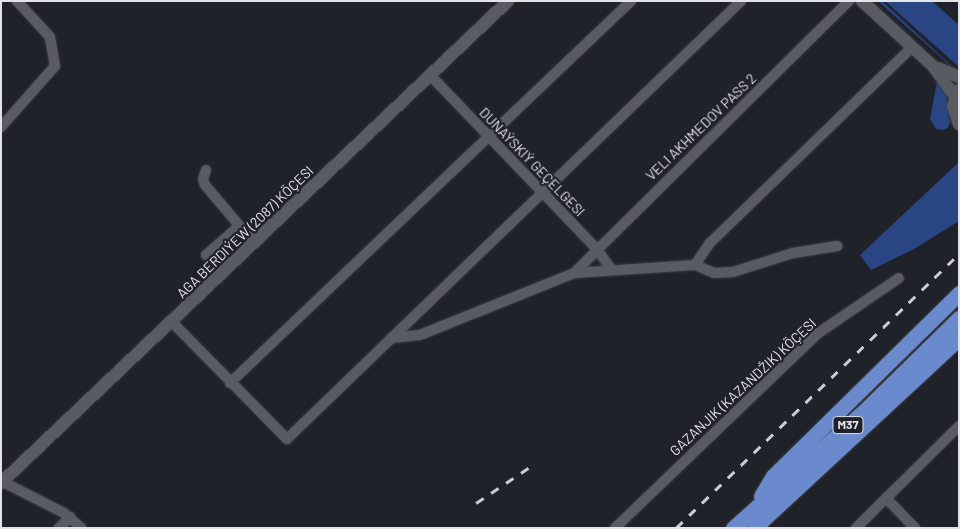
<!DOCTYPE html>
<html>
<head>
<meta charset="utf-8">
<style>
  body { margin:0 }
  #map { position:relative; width:960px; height:529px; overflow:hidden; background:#1f2228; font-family:Barlow,sans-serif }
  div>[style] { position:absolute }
  .green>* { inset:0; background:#294584 }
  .roads { filter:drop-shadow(0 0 1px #3d3f44) drop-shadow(0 0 1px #3d3f44) }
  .minor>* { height:10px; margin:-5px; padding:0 5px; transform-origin:5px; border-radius:5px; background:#585b61 }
  .tertiary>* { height:12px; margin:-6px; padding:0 6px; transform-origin:6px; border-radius:6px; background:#585b61 }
  .trunk>* { height:15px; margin:-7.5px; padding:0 7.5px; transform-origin:7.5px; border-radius:7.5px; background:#6a8acd }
  .rail>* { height:2.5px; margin-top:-1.25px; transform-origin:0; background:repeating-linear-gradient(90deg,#cbcdd1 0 9px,transparent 0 18px) }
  span { translate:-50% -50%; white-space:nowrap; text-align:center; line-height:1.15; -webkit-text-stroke:4.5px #1f2228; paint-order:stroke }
  .shield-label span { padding:1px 4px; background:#1f2228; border:1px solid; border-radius:4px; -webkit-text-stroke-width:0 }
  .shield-label { font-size:12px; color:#e2e4e8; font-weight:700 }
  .street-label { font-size:14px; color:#e2e4e8 }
  .frame { position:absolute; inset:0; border:2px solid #e2e4e8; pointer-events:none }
</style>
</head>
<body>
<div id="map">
  <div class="green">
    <div style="clip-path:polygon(878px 1px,882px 1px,959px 73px,956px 71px)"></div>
    <div style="clip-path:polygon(885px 1px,932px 1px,959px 25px,959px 67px)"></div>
    <div style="clip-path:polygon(937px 81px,946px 90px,950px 122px,948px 128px,943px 130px,936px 129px,930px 119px)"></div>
    <div style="clip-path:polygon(959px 162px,959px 221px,914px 249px,871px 270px,860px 255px)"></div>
  </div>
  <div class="roads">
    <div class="minor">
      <div style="left:430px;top:75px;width:240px;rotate:46.2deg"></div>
      <div style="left:596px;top:248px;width:27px;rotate:54deg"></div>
      <div style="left:1px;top:127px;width:81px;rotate:-48.5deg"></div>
      <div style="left:55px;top:66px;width:29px;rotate:-100deg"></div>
      <div style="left:50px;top:37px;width:49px;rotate:-132.5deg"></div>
      <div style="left:206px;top:170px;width:9px;rotate:108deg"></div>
      <div style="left:203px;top:179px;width:6px;rotate:72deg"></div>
      <div style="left:205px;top:185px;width:77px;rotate:49.7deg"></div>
      <div style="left:206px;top:255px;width:43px;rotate:-41.2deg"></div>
      <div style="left:695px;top:265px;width:21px;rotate:23deg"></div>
      <div style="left:714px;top:273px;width:19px;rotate:-3deg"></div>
      <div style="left:733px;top:272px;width:63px;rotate:-17.6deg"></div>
      <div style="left:793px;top:253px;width:45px;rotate:-9deg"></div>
      <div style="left:574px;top:273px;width:387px;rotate:-44.7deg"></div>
      <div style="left:172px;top:322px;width:164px;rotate:45.5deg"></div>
      <div style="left:287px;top:439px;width:631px;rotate:-43.97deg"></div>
      <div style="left:391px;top:338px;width:29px;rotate:-6deg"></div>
      <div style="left:420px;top:335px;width:166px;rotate:-21.9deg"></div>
      <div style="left:574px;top:273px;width:121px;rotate:-3.8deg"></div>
      <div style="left:695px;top:265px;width:27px;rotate:-56deg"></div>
      <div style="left:710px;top:243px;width:281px;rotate:-44.1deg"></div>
      <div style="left:230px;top:383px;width:554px;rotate:-43.61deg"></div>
      <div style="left:3px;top:482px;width:68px;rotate:26.9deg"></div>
      <div style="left:64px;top:513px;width:23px;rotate:41deg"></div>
      <div style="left:886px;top:498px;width:42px;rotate:46deg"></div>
      <div style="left:59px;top:528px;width:16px;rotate:-45deg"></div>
      <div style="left:615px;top:528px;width:280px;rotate:-43.8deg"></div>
      <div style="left:817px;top:334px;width:99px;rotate:-34.3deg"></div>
      <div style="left:856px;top:528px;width:145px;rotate:-44.7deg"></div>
    </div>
    <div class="tertiary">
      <div style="left:862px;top:1px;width:96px;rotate:42.5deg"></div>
      <div style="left:933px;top:66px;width:37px;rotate:54deg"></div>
      <div style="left:938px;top:68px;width:23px;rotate:23deg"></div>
      <div style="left:959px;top:90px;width:17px;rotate:111deg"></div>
      <div style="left:953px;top:106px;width:19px;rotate:72deg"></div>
      <div style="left:1px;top:483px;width:700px;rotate:-43.55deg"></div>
    </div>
    <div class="trunk">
      <div style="left:761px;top:496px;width:23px;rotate:-59deg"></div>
      <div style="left:773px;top:476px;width:261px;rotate:-44.5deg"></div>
      <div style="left:733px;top:528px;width:177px;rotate:-41.8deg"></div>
      <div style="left:865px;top:410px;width:132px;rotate:-44.4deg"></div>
      <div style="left:754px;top:528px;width:280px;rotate:-42.8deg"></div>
    </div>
  </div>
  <div class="rail">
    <div style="left:476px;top:503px;width:70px;rotate:-33.9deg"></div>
    <div style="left:676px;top:528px;width:394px;rotate:-44.1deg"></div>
  </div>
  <div class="shield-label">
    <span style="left:848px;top:425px">M37</span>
  </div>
  <div class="street-label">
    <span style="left:701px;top:127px;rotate:-44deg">VELI AKHMEDOV PASS 2</span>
    <span style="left:532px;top:162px;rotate:46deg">DUNAÝSKIÝ GEÇELGESI</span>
    <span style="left:245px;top:232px;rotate:-44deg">AGA BERDIÝEW (2087) KÖÇESI</span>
    <span style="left:743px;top:387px;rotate:-43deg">GAZANJIK (KAZANDŽIK) KÖÇESI</span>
  </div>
  <div class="frame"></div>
</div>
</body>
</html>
